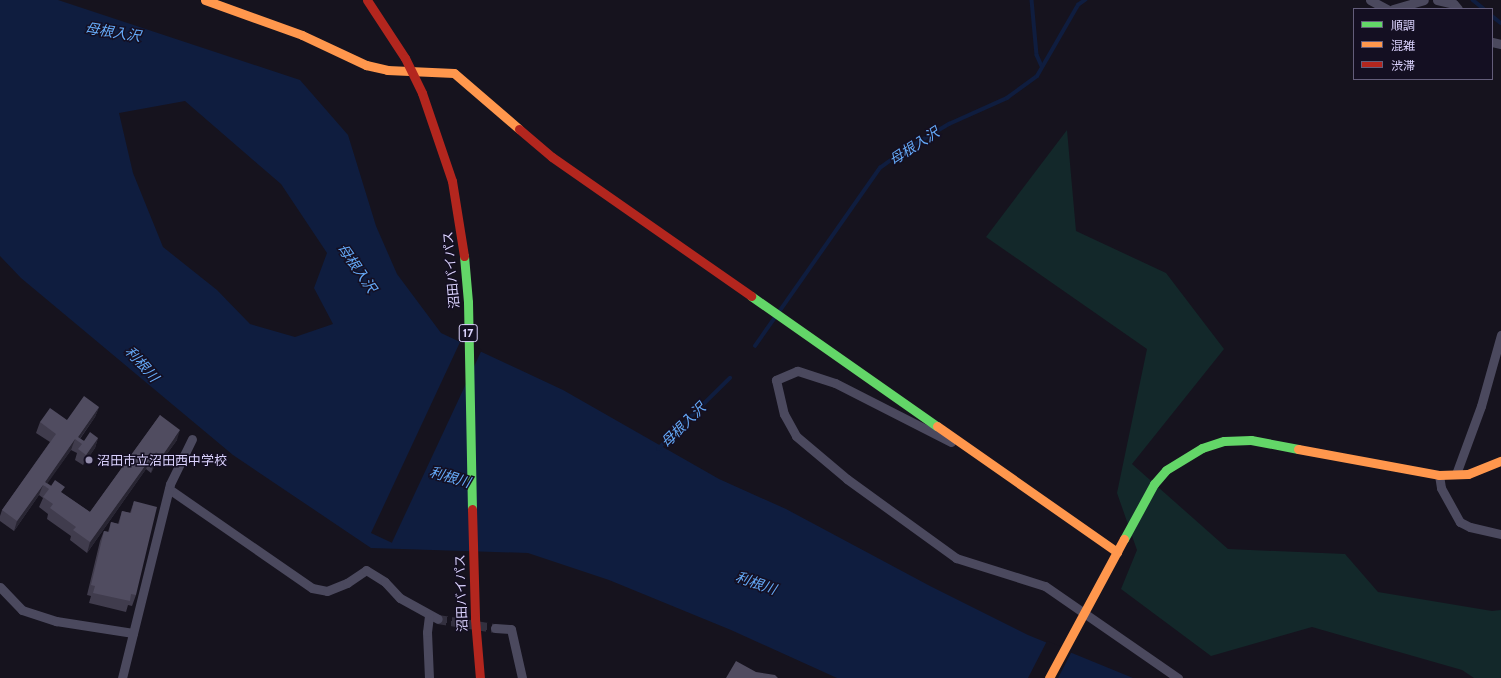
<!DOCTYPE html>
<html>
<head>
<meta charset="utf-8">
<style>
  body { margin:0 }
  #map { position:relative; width:1501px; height:678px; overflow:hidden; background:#16131e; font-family:Cabin,"Noto Sans JP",sans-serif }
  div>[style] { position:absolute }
  .green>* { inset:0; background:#13282a }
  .water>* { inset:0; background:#0f1d3f }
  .pier>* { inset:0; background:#16131e; transform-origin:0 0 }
  .stream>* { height:3.5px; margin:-1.75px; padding:0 1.75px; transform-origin:1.75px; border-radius:1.75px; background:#0f1d3f }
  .street-tunnel>* { height:9px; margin-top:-4.5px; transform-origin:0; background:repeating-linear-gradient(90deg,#33303f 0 9px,transparent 0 13.5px) }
  .street>* { height:9px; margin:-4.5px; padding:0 4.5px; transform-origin:4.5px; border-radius:4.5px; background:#4b495e }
  .fast>* { height:9px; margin:-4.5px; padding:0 4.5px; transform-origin:4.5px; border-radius:4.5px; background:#63d668 }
  .slow>* { height:9px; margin:-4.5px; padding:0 4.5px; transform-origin:4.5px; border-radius:4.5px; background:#ff974d }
  .jam>* { height:9px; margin:-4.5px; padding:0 4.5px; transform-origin:4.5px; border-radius:4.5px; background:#b3261e }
  .wall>* { inset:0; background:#403c4d }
  .shaded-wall>* { inset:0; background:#282532 }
  .building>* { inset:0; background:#504c60 }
  .dots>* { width:11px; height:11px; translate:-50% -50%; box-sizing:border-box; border:2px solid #140f22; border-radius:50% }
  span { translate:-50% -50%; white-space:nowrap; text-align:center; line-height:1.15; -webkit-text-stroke:3px #140f22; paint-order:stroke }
  .shield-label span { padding:1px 3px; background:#140f22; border:1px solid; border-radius:3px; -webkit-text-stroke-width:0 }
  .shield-label { font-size:12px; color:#dad2fd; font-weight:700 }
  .street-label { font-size:13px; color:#dad2fd }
  .poi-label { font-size:13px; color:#dad2fd }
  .left { translate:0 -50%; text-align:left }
  .water-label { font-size:14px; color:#65aaf8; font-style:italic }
  .legend { position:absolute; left:1353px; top:8px; width:140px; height:72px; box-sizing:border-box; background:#140f22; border:1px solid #635d7a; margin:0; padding:5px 7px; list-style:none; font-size:12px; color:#dad2fd }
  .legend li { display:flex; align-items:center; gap:8px; height:20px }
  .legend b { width:20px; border:1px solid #635d7a }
</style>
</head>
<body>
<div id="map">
  <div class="green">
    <div style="clip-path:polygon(1067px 130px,1076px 231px,1166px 273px,1224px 349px,1132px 464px,1228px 549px,1345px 554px,1378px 592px,1492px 611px,1501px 610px,1501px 678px,1474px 678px,1462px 670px,1312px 627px,1211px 656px,1121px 589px,1137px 550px,1117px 493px,1147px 349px,986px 237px)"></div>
  </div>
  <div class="water">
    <div style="clip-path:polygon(evenodd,0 0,58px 0,300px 80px,348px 135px,376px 226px,397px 274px,441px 333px,563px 390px,719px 479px,786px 509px,930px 586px,1028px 635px,1133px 678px,837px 678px,731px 630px,609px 580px,528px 553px,371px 548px,233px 455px,21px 278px,0 256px,0 0,185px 101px,281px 184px,327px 253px,314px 288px,333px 324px,295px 337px,250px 324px,217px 290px,163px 247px,133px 173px,119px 113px,185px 101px)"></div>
  </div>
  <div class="pier">
    <div style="left:461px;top:340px;width:23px;height:213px;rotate:25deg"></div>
    <div style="clip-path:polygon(1047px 641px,1072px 651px,1058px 678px,1028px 678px)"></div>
  </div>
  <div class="stream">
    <div style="left:1032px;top:0;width:55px;rotate:84.8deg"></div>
    <div style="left:1037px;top:55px;width:12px;rotate:66deg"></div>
    <div style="left:1473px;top:0;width:14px;rotate:39deg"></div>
    <div style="left:1492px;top:16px;width:11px;rotate:38deg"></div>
    <div style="left:779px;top:312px;width:176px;rotate:-55deg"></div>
    <div style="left:880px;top:168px;width:27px;rotate:-36deg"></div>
    <div style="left:902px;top:152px;width:55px;rotate:-30.8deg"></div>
    <div style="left:949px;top:124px;width:64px;rotate:-24.1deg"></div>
    <div style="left:1007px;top:98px;width:37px;rotate:-36deg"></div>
    <div style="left:1037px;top:76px;width:82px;rotate:-60deg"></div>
    <div style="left:1078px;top:5px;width:9px;rotate:-36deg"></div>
    <div style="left:755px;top:346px;width:35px;rotate:-55deg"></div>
    <div style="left:658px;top:449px;width:101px;rotate:-44.6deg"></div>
  </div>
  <div class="street-tunnel">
    <div style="left:438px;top:619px;width:58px;rotate:9deg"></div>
  </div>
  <div class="street">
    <div style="left:1370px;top:0;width:19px;rotate:28deg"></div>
    <div style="left:1437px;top:0;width:17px;rotate:13deg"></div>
    <div style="left:1454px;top:4px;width:6px;rotate:51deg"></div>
    <div style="left:1393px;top:9px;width:32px;rotate:-16deg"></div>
    <div style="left:1492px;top:42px;width:9px;rotate:13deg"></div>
    <div style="left:951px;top:442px;width:130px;rotate:-153deg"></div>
    <div style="left:835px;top:383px;width:40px;rotate:-162deg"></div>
    <div style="left:797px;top:371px;width:23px;rotate:157deg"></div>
    <div style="left:776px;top:380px;width:35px;rotate:77deg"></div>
    <div style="left:784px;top:414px;width:25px;rotate:61deg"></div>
    <div style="left:796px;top:436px;width:67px;rotate:40.1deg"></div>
    <div style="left:847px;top:479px;width:135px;rotate:35.9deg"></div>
    <div style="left:956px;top:558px;width:93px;rotate:17.5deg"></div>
    <div style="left:1045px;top:586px;width:162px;rotate:34.7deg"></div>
    <div style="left:1456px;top:474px;width:72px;rotate:-69.8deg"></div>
    <div style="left:1481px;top:406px;width:74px;rotate:-74.3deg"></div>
    <div style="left:1439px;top:475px;width:13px;rotate:81deg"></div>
    <div style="left:1441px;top:488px;width:39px;rotate:61deg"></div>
    <div style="left:1460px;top:522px;width:11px;rotate:27deg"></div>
    <div style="left:1470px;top:527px;width:32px;rotate:13deg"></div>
    <div style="left:169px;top:489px;width:174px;rotate:34.7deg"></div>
    <div style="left:312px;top:588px;width:15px;rotate:11deg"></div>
    <div style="left:327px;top:591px;width:22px;rotate:-22deg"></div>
    <div style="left:347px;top:583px;width:23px;rotate:-34deg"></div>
    <div style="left:366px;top:570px;width:22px;rotate:32deg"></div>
    <div style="left:385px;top:582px;width:22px;rotate:47deg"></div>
    <div style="left:400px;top:598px;width:43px;rotate:28.9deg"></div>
    <div style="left:0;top:587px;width:32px;rotate:46deg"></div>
    <div style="left:22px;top:610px;width:36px;rotate:18deg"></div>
    <div style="left:56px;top:621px;width:78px;rotate:8.9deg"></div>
    <div style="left:495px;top:628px;width:16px;rotate:4deg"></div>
    <div style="left:511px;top:629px;width:50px;rotate:77.3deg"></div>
    <div style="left:122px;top:678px;width:200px;rotate:-76.1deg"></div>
    <div style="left:170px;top:484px;width:50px;rotate:-63.9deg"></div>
    <div style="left:429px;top:678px;width:46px;rotate:-92.5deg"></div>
    <div style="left:427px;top:632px;width:17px;rotate:-83deg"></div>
  </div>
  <div class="fast">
    <div style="left:464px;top:256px;width:46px;rotate:85deg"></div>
    <div style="left:468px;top:302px;width:207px;rotate:88.9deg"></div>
    <div style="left:751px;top:296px;width:227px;rotate:35deg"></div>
    <div style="left:1124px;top:539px;width:63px;rotate:-61.4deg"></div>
    <div style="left:1154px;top:484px;width:18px;rotate:-49deg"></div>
    <div style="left:1166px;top:470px;width:42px;rotate:-31.4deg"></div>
    <div style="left:1202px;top:448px;width:23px;rotate:-18deg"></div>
    <div style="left:1224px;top:441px;width:27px;rotate:-2deg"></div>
    <div style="left:1251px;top:440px;width:48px;rotate:10.8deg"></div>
  </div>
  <div class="slow">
    <div style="left:205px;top:0;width:103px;rotate:19.8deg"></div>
    <div style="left:302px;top:35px;width:71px;rotate:25.1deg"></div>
    <div style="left:366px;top:65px;width:22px;rotate:13deg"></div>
    <div style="left:387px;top:70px;width:67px;rotate:2.6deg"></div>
    <div style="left:454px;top:73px;width:86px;rotate:40.7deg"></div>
    <div style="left:937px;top:426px;width:220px;rotate:35deg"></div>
    <div style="left:1298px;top:449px;width:143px;rotate:10.4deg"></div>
    <div style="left:1439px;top:475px;width:29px;rotate:-2deg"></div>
    <div style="left:1468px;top:474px;width:35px;rotate:-22deg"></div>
    <div style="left:1049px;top:678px;width:158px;rotate:-61.7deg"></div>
  </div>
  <div class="jam">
    <div style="left:367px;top:0;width:69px;rotate:56.8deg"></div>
    <div style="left:405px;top:58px;width:39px;rotate:64deg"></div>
    <div style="left:422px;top:93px;width:93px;rotate:71.2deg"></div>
    <div style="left:452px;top:181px;width:76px;rotate:80.9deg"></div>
    <div style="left:519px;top:129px;width:43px;rotate:40.3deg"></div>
    <div style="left:552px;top:157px;width:243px;rotate:34.9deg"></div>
    <div style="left:472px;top:509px;width:110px;rotate:88.4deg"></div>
    <div style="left:475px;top:619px;width:59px;rotate:85.2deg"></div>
  </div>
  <div class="wall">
    <div style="clip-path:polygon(99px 407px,95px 417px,80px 439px,84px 441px,98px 438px,95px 448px,83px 465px,75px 460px,77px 453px,71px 450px,47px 483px,62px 493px,90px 512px,160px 415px,177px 440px,158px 466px,155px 464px,153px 469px,151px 473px,146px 469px,87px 553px,70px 540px,71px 536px,47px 519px,48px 514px,39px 507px,43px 498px,39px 495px,14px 531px,0 521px,0 516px,2px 510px,50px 442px,36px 433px,40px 422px,67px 420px)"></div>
    <div style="clip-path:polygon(134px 501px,136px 595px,132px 606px,128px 605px,126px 612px,89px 603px,91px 596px,87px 595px,100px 541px,104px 531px,108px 532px,111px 522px,118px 524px,122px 511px,130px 513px)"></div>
  </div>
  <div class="shaded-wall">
    <div style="clip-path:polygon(99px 407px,95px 417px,78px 441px,78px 437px)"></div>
    <div style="clip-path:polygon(180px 430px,177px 440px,158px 466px,162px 456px)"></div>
    <div style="clip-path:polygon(98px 438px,95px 448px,83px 465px,86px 455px)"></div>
    <div style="clip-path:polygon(75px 439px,71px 450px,45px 487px,45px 482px)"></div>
    <div style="clip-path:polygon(150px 459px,146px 469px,87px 553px,90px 542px)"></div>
    <div style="clip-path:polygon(157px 459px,153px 469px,151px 473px,154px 462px)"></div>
    <div style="clip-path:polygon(43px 485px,39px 495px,14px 531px,17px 521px)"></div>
  </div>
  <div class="building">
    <div style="clip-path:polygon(84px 396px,99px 407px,78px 437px,84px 441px,90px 432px,98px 438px,86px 455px,78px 449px,82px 444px,75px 439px,45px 482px,51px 486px,55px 480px,65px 487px,61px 492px,90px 512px,160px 415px,180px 430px,162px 456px,156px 452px,153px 456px,157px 459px,154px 462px,150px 459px,90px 542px,73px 530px,76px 527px,50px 508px,53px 504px,43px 497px,49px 489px,43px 485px,17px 521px,2px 510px,56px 434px,40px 422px,50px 408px,67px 420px)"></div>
    <div style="clip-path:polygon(134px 501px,157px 507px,136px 595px,131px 594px,130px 601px,93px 593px,95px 586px,91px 585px,104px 531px,109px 532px,111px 522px,119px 524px,122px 511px,131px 513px)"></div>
    <div style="clip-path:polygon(736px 661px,756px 672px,775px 675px,778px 678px,726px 678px)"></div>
  </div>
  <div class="dots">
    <div style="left:89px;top:460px;background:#958faf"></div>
  </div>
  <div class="shield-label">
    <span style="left:468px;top:333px">17</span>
  </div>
  <div class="street-label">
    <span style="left:451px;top:270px;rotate:-95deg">沼田バイパス</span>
    <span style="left:461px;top:593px;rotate:-92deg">沼田バイパス</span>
  </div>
  <div class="poi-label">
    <span class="left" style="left:97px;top:460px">沼田市立沼田西中学校</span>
  </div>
  <div class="water-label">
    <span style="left:113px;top:32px;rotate:9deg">母根入沢</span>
    <span style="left:914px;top:146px;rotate:-33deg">母根入沢</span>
    <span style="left:357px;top:268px;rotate:55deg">母根入沢</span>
    <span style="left:142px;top:364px;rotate:48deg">利根川</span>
    <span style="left:683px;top:425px;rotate:-45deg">母根入沢</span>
    <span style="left:450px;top:477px;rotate:16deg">利根川</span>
    <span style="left:756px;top:583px;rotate:19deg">利根川</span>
  </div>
  <ul class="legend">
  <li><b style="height:5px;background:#63d668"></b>順調</li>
  <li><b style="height:5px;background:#ff974d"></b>混雑</li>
  <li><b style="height:5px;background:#b3261e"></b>渋滞</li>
  </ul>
</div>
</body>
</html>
